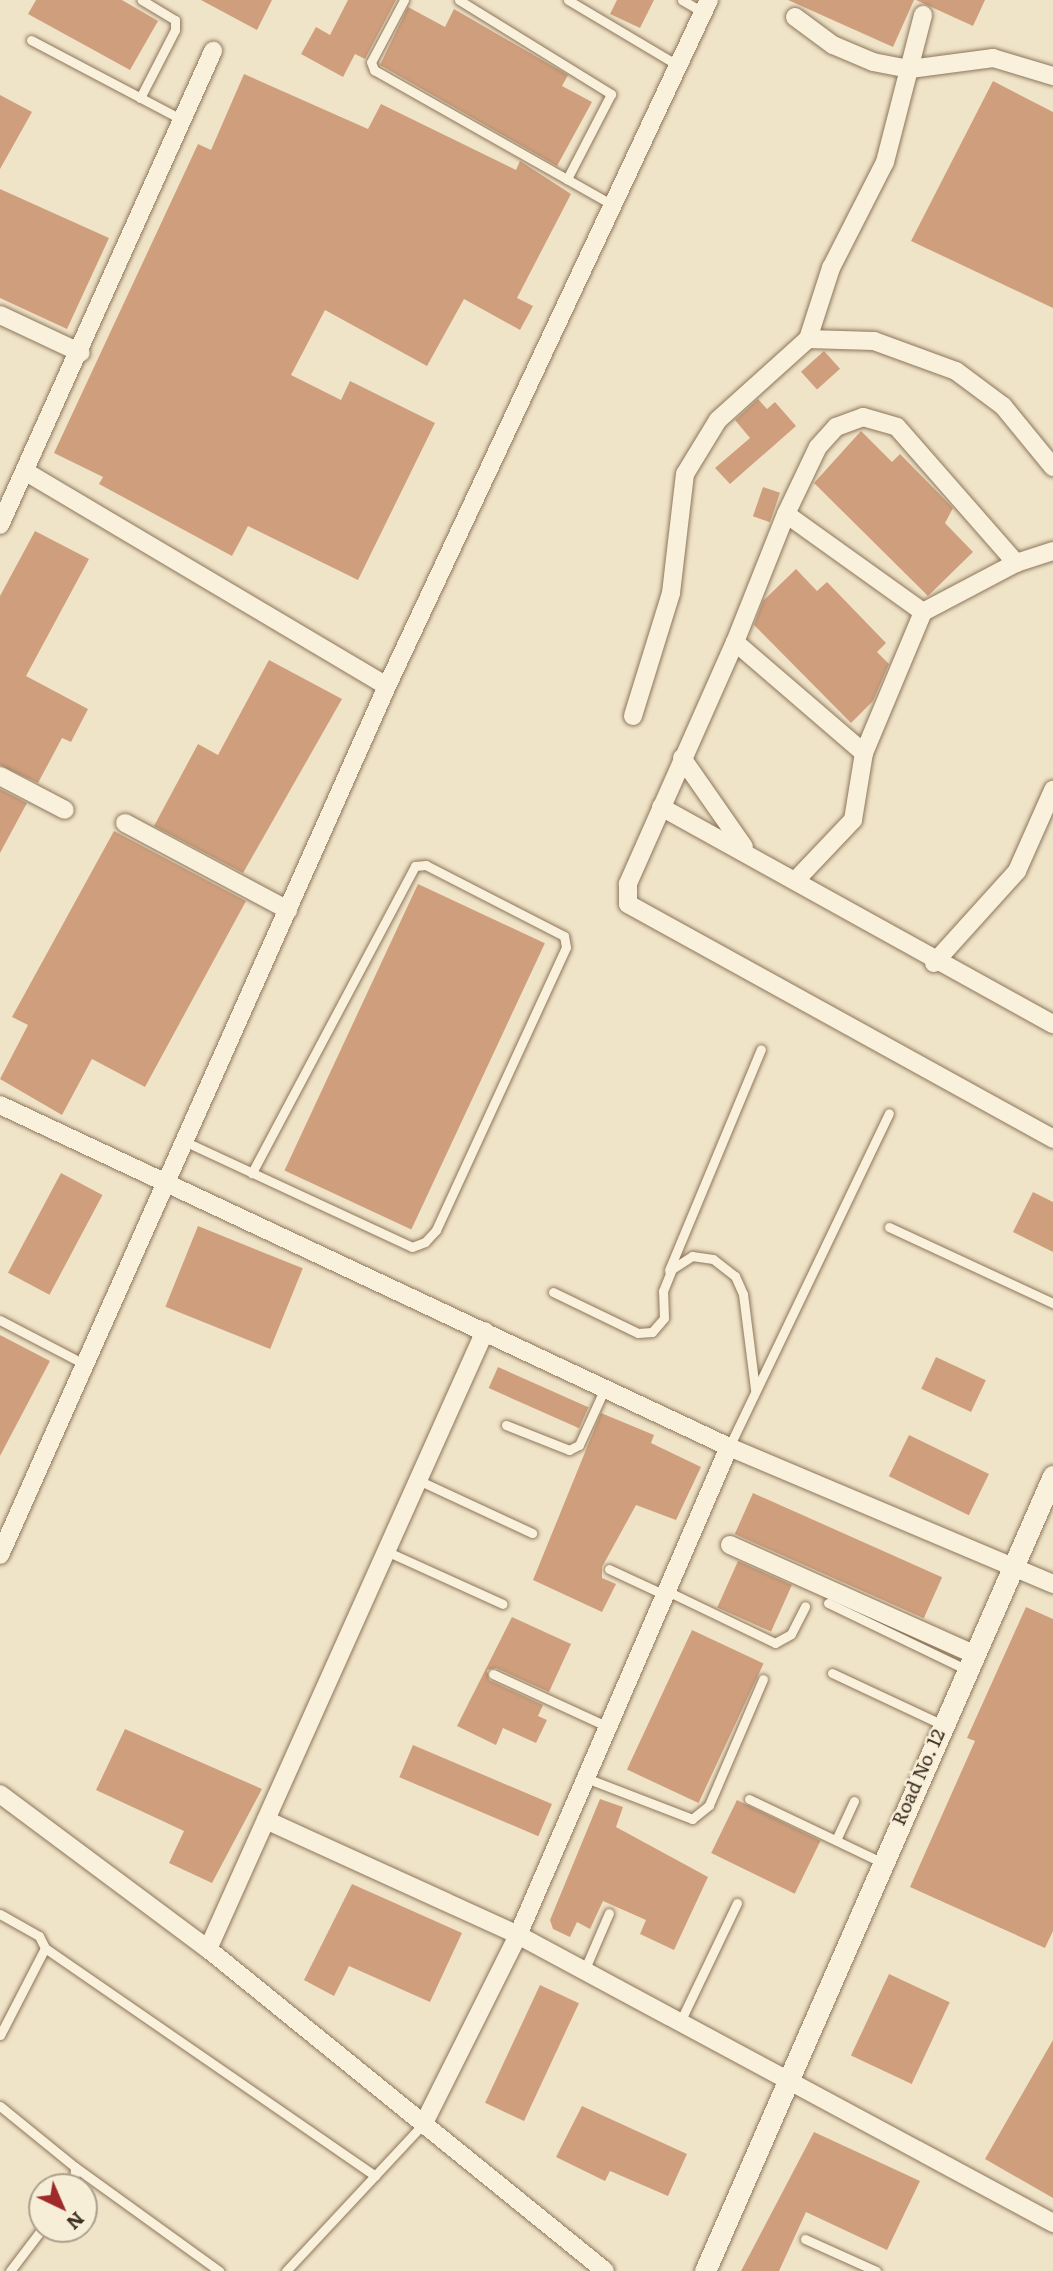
<!DOCTYPE html>
<html>
<head>
<meta charset="utf-8">
<style>
  body { margin:0 }
  #map { position:relative; width:1053px; height:2271px; overflow:hidden; background:#f0e4c8; font-family:Literata,serif }
  div>[style] { position:absolute }
  .building>* { inset:0; background:#cf9f7d; transform-origin:0 0 }
  .roads { filter:drop-shadow(0 0 2px #8d765c) drop-shadow(0 0 2px #8d765c) }
  .service>* { height:9px; margin:-4.5px; padding:0 4.5px; transform-origin:4.5px; border-radius:4.5px; background:#faf1dc }
  .minor>* { height:18px; margin:-9px; padding:0 9px; transform-origin:9px; border-radius:9px; background:#faf1dc }
  .tertiary>* { height:21px; margin:-10.5px; padding:0 10.5px; transform-origin:10.5px; border-radius:10.5px; background:#faf1dc }
  span { translate:-50% -50%; white-space:nowrap; text-align:center; line-height:1.15; -webkit-text-stroke:5px #f7eed8; paint-order:stroke }
  .street-label { font-size:19px; color:#3d2e20 }
  .north { position:absolute; left:28px; top:2173px; width:70px; height:70px; box-sizing:border-box; background:#f7eed8; border:2px solid #ada18e; border-radius:50%; rotate:136deg; font-size:19px; font-weight:700; line-height:28px; text-align:center; color:#3d2e20 }
  .north::after { content:''; display:block; margin:auto; width:24px; height:32px; background:#9e2a2b; clip-path:polygon(50% 0,100% 100%,50% 72%,0 100%) }
</style>
</head>
<body>
<div id="map">
  <div class="building">
    <div style="clip-path:polygon(36px 0,122px 0,158px 21px,130px 70px,28px 14px)"></div>
    <div style="clip-path:polygon(201px 0,272px 0,257px 30px)"></div>
    <div style="clip-path:polygon(348px 0,396px 0,365px 59px,355px 54px,343px 77px,301px 54px,316px 27px,330px 35px)"></div>
    <div style="clip-path:polygon(617px 0,654px 0,640px 28px,610px 14px)"></div>
    <div style="clip-path:polygon(788px 0,914px 0,893px 47px)"></div>
    <div style="clip-path:polygon(916px 0,985px 0,973px 26px)"></div>
    <div style="clip-path:polygon(408px 7px,445px 27px,454px 9px,568px 75px,562px 86px,592px 102px,557px 166px,380px 65px)"></div>
    <div style="clip-path:polygon(244px 74px,368px 129px,381px 104px,516px 170px,520px 161px,571px 194px,517px 298px,533px 306px,520px 330px,464px 299px,427px 366px,325px 310px,291px 375px,341px 400px,350px 381px,435px 423px,358px 580px,248px 526px,232px 556px,99px 484px,103px 477px,54px 453px,198px 144px,211px 150px)"></div>
    <div style="clip-path:polygon(993px 81px,1053px 112px,1053px 308px,911px 241px)"></div>
    <div style="clip-path:polygon(0 95px,32px 112px,0 169px)"></div>
    <div style="clip-path:polygon(0 189px,109px 238px,67px 329px,0 298px)"></div>
    <div style="left:824px;top:351px;width:24px;height:31px;rotate:48deg"></div>
    <div style="clip-path:polygon(758px 399px,767px 409px,775px 402px,796px 426px,730px 484px,715px 468px,750px 438px,735px 420px)"></div>
    <div style="clip-path:polygon(861px 431px,892px 462px,900px 454px,953px 508px,945px 523px,973px 552px,928px 596px,814px 483px)"></div>
    <div style="left:763px;top:487px;width:18px;height:31px;rotate:19deg"></div>
    <div style="clip-path:polygon(35px 531px,89px 559px,26px 676px,88px 709px,71px 742px,62px 738px,38px 783px,0 765px,0 596px)"></div>
    <div style="clip-path:polygon(796px 569px,817px 591px,827px 582px,886px 643px,877px 652px,889px 664px,873px 701px,851px 723px,754px 625px,763px 601px)"></div>
    <div style="clip-path:polygon(269px 660px,342px 699px,243px 873px,154px 826px,198px 744px,218px 755px)"></div>
    <div style="clip-path:polygon(0 789px,27px 803px,0 853px)"></div>
    <div style="clip-path:polygon(114px 831px,246px 901px,145px 1087px,92px 1059px,62px 1115px,0 1079px,28px 1025px,12px 1017px)"></div>
    <div style="left:418px;top:884px;width:140px;height:316px;rotate:25deg"></div>
    <div style="left:61px;top:1173px;width:47px;height:113px;rotate:28deg"></div>
    <div style="clip-path:polygon(1033px 1192px,1053px 1202px,1053px 1252px,1013px 1232px)"></div>
    <div style="left:198px;top:1226px;width:113px;height:87px;rotate:22deg"></div>
    <div style="clip-path:polygon(0 1335px,50px 1361px,0 1456px)"></div>
    <div style="left:936px;top:1357px;width:55px;height:35px;rotate:25deg"></div>
    <div style="left:498px;top:1367px;width:99px;height:23px;rotate:24deg"></div>
    <div style="clip-path:polygon(601px 1413px,654px 1435px,651px 1443px,701px 1467px,676px 1520px,636px 1505px,602px 1567px,602px 1578px,616px 1584px,602px 1612px,533px 1580px)"></div>
    <div style="left:909px;top:1435px;width:89px;height:46px;rotate:26deg"></div>
    <div style="left:753px;top:1493px;width:207px;height:45px;rotate:24deg"></div>
    <div style="left:738px;top:1561px;width:59px;height:51px;rotate:24deg"></div>
    <div style="clip-path:polygon(1026px 1607px,1053px 1619px,1053px 1931px,1045px 1948px,910px 1887px,975px 1741px,967px 1738px)"></div>
    <div style="clip-path:polygon(512px 1617px,571px 1644px,549px 1692px,496px 1668px,487px 1670px,489px 1680px,543px 1705px,538px 1716px,547px 1720px,536px 1743px,503px 1728px,496px 1745px,457px 1726px)"></div>
    <div style="left:692px;top:1630px;width:79px;height:154px;rotate:25deg"></div>
    <div style="clip-path:polygon(125px 1729px,262px 1789px,212px 1883px,169px 1863px,184px 1831px,96px 1790px)"></div>
    <div style="left:413px;top:1745px;width:151px;height:35px;rotate:23deg"></div>
    <div style="clip-path:polygon(600px 1799px,623px 1807px,616px 1827px,708px 1877px,674px 1950px,640px 1934px,646px 1920px,603px 1901px,590px 1929px,577px 1922px,570px 1937px,553px 1929px,550px 1920px)"></div>
    <div style="left:737px;top:1800px;width:93px;height:59px;rotate:26deg"></div>
    <div style="clip-path:polygon(352px 1884px,462px 1933px,430px 2002px,349px 1966px,334px 1996px,304px 1980px)"></div>
    <div style="left:889px;top:1974px;width:67px;height:90px;rotate:25deg"></div>
    <div style="left:540px;top:1985px;width:43px;height:130px;rotate:25deg"></div>
    <div style="clip-path:polygon(1053px 2040px,1053px 2198px,985px 2159px)"></div>
    <div style="clip-path:polygon(582px 2106px,687px 2154px,668px 2196px,610px 2171px,605px 2181px,556px 2157px)"></div>
    <div style="clip-path:polygon(814px 2132px,920px 2181px,887px 2250px,806px 2212px,779px 2271px,741px 2271px)"></div>
  </div>
  <div class="roads">
    <div class="service">
      <div style="left:404px;top:0;width:70px;rotate:118deg"></div>
      <div style="left:371px;top:62px;width:9px;rotate:69deg"></div>
      <div style="left:374px;top:70px;width:272px;rotate:29.5deg"></div>
      <div style="left:459px;top:0;width:179px;rotate:31.7deg"></div>
      <div style="left:611px;top:94px;width:96px;rotate:117.4deg"></div>
      <div style="left:568px;top:0;width:126px;rotate:30.7deg"></div>
      <div style="left:682px;top:0;width:24px;rotate:30deg"></div>
      <div style="left:31px;top:40px;width:172px;rotate:27.8deg"></div>
      <div style="left:140px;top:98px;width:76px;rotate:-62.8deg"></div>
      <div style="left:175px;top:30px;width:10px;rotate:-90deg"></div>
      <div style="left:175px;top:20px;width:39px;rotate:-149deg"></div>
      <div style="left:186px;top:1142px;width:249px;rotate:24.9deg"></div>
      <div style="left:412px;top:1247px;width:14px;rotate:-21deg"></div>
      <div style="left:425px;top:1242px;width:16px;rotate:-47deg"></div>
      <div style="left:436px;top:1230px;width:311px;rotate:-65.3deg"></div>
      <div style="left:566px;top:947px;width:11px;rotate:-100deg"></div>
      <div style="left:564px;top:936px;width:155px;rotate:-152.8deg"></div>
      <div style="left:426px;top:865px;width:11px;rotate:175deg"></div>
      <div style="left:415px;top:866px;width:348px;rotate:118deg"></div>
      <div style="left:889px;top:1227px;width:181px;rotate:24.9deg"></div>
      <div style="left:669px;top:1270px;width:239px;rotate:-67.4deg"></div>
      <div style="left:553px;top:1292px;width:94px;rotate:25.8deg"></div>
      <div style="left:638px;top:1333px;width:14px;rotate:-4deg"></div>
      <div style="left:652px;top:1332px;width:18px;rotate:-49deg"></div>
      <div style="left:664px;top:1318px;width:27px;rotate:-92deg"></div>
      <div style="left:663px;top:1291px;width:24px;rotate:-68deg"></div>
      <div style="left:672px;top:1269px;width:24px;rotate:-33deg"></div>
      <div style="left:692px;top:1256px;width:21px;rotate:8deg"></div>
      <div style="left:713px;top:1259px;width:28px;rotate:38deg"></div>
      <div style="left:735px;top:1276px;width:20px;rotate:66deg"></div>
      <div style="left:743px;top:1294px;width:96px;rotate:82.8deg"></div>
      <div style="left:0;top:1320px;width:97px;rotate:27.6deg"></div>
      <div style="left:506px;top:1425px;width:68px;rotate:21.6deg"></div>
      <div style="left:569px;top:1450px;width:11px;rotate:-27deg"></div>
      <div style="left:579px;top:1445px;width:63px;rotate:-65.5deg"></div>
      <div style="left:729px;top:1447px;width:370px;rotate:-64.4deg"></div>
      <div style="left:418px;top:1480px;width:126px;rotate:24.9deg"></div>
      <div style="left:386px;top:1551px;width:128px;rotate:24.4deg"></div>
      <div style="left:609px;top:1569px;width:62px;rotate:24.9deg"></div>
      <div style="left:667px;top:1591px;width:120px;rotate:25.7deg"></div>
      <div style="left:775px;top:1643px;width:18px;rotate:-29deg"></div>
      <div style="left:791px;top:1634px;width:31px;rotate:-63deg"></div>
      <div style="left:828px;top:1603px;width:152px;rotate:25.7deg"></div>
      <div style="left:832px;top:1673px;width:120px;rotate:25.1deg"></div>
      <div style="left:493px;top:1674px;width:127px;rotate:24.7deg"></div>
      <div style="left:586px;top:1778px;width:114px;rotate:21.1deg"></div>
      <div style="left:692px;top:1819px;width:22px;rotate:-39deg"></div>
      <div style="left:709px;top:1805px;width:137px;rotate:-66.8deg"></div>
      <div style="left:749px;top:1799px;width:146px;rotate:25.5deg"></div>
      <div style="left:836px;top:1840px;width:43px;rotate:-65.2deg"></div>
      <div style="left:0;top:1914px;width:45px;rotate:29.4deg"></div>
      <div style="left:39px;top:1936px;width:13px;rotate:63deg"></div>
      <div style="left:45px;top:1948px;width:98px;rotate:117.3deg"></div>
      <div style="left:45px;top:1948px;width:401px;rotate:34.6deg"></div>
      <div style="left:584px;top:1971px;width:63px;rotate:-66.7deg"></div>
      <div style="left:680px;top:2022px;width:132px;rotate:-64.4deg"></div>
      <div style="left:0;top:2106px;width:97px;rotate:39.1deg"></div>
      <div style="left:75px;top:2167px;width:20px;rotate:93deg"></div>
      <div style="left:75px;top:2167px;width:178px;rotate:35.8deg"></div>
      <div style="left:805px;top:2239px;width:78px;rotate:24.3deg"></div>
      <div style="left:10px;top:2271px;width:53px;rotate:-52.7deg"></div>
      <div style="left:286px;top:2271px;width:201px;rotate:-47deg"></div>
    </div>
    <div class="minor">
      <div style="left:795px;top:17px;width:47px;rotate:36.4deg"></div>
      <div style="left:833px;top:45px;width:43px;rotate:23deg"></div>
      <div style="left:873px;top:62px;width:38px;rotate:11deg"></div>
      <div style="left:910px;top:69px;width:84px;rotate:-7.5deg"></div>
      <div style="left:993px;top:58px;width:63px;rotate:16.7deg"></div>
      <div style="left:0;top:315px;width:89px;rotate:25.1deg"></div>
      <div style="left:808px;top:339px;width:75px;rotate:-72.1deg"></div>
      <div style="left:831px;top:268px;width:119px;rotate:-63deg"></div>
      <div style="left:885px;top:162px;width:152px;rotate:-75.5deg"></div>
      <div style="left:28px;top:473px;width:417px;rotate:30.7deg"></div>
      <div style="left:786px;top:514px;width:138px;rotate:111.7deg"></div>
      <div style="left:735px;top:642px;width:170px;rotate:40.7deg"></div>
      <div style="left:864px;top:753px;width:153px;rotate:-67.3deg"></div>
      <div style="left:923px;top:612px;width:105px;rotate:-27.8deg"></div>
      <div style="left:1016px;top:563px;width:39px;rotate:-18deg"></div>
      <div style="left:0;top:525px;width:520px;rotate:-65.8deg"></div>
      <div style="left:923px;top:612px;width:168px;rotate:-144.4deg"></div>
      <div style="left:786px;top:514px;width:74px;rotate:-64.5deg"></div>
      <div style="left:818px;top:447px;width:27px;rotate:-48deg"></div>
      <div style="left:836px;top:427px;width:29px;rotate:-20deg"></div>
      <div style="left:863px;top:417px;width:35px;rotate:16deg"></div>
      <div style="left:897px;top:427px;width:181px;rotate:48.8deg"></div>
      <div style="left:735px;top:642px;width:265px;rotate:113.9deg"></div>
      <div style="left:628px;top:884px;width:20px;rotate:90deg"></div>
      <div style="left:628px;top:904px;width:486px;rotate:28.9deg"></div>
      <div style="left:633px;top:716px;width:129px;rotate:-72.8deg"></div>
      <div style="left:671px;top:593px;width:120px;rotate:-83.3deg"></div>
      <div style="left:685px;top:474px;width:63px;rotate:-58.6deg"></div>
      <div style="left:718px;top:420px;width:121px;rotate:-42deg"></div>
      <div style="left:808px;top:339px;width:66px;rotate:1.7deg"></div>
      <div style="left:874px;top:341px;width:87px;rotate:20.1deg"></div>
      <div style="left:956px;top:371px;width:59px;rotate:36.7deg"></div>
      <div style="left:1003px;top:406px;width:79px;rotate:50.7deg"></div>
      <div style="left:682px;top:758px;width:108px;rotate:55.1deg"></div>
      <div style="left:0;top:776px;width:73px;rotate:27.6deg"></div>
      <div style="left:661px;top:807px;width:448px;rotate:29deg"></div>
      <div style="left:125px;top:823px;width:185px;rotate:28.1deg"></div>
      <div style="left:796px;top:880px;width:83px;rotate:-46.5deg"></div>
      <div style="left:853px;top:820px;width:68px;rotate:-80.7deg"></div>
      <div style="left:934px;top:963px;width:124px;rotate:-47.9deg"></div>
      <div style="left:1017px;top:871px;width:89px;rotate:-66deg"></div>
      <div style="left:0;top:1105px;width:805px;rotate:25.13deg"></div>
      <div style="left:729px;top:1447px;width:352px;rotate:22.9deg"></div>
      <div style="left:730px;top:1545px;width:265px;rotate:24.1deg"></div>
      <div style="left:0;top:1555px;width:951px;rotate:-65.99deg"></div>
      <div style="left:387px;top:686px;width:758px;rotate:-64.86deg"></div>
      <div style="left:0;top:1794px;width:259px;rotate:36.7deg"></div>
      <div style="left:208px;top:1949px;width:511px;rotate:39.04deg"></div>
      <div style="left:266px;top:1820px;width:277px;rotate:24.5deg"></div>
      <div style="left:518px;top:1935px;width:608px;rotate:28.29deg"></div>
      <div style="left:208px;top:1949px;width:677px;rotate:-65.86deg"></div>
      <div style="left:424px;top:2123px;width:210px;rotate:-63.4deg"></div>
      <div style="left:518px;top:1935px;width:532px;rotate:-66.62deg"></div>
    </div>
    <div class="tertiary">
      <div style="left:705px;top:2271px;width:868px;rotate:-66.36deg"></div>
    </div>
  </div>
  <div class="street-label">
    <span style="left:918px;top:1777px;rotate:-66deg">Road No. 12</span>
  </div>
  <div class="north">N</div>
</div>
</body>
</html>
